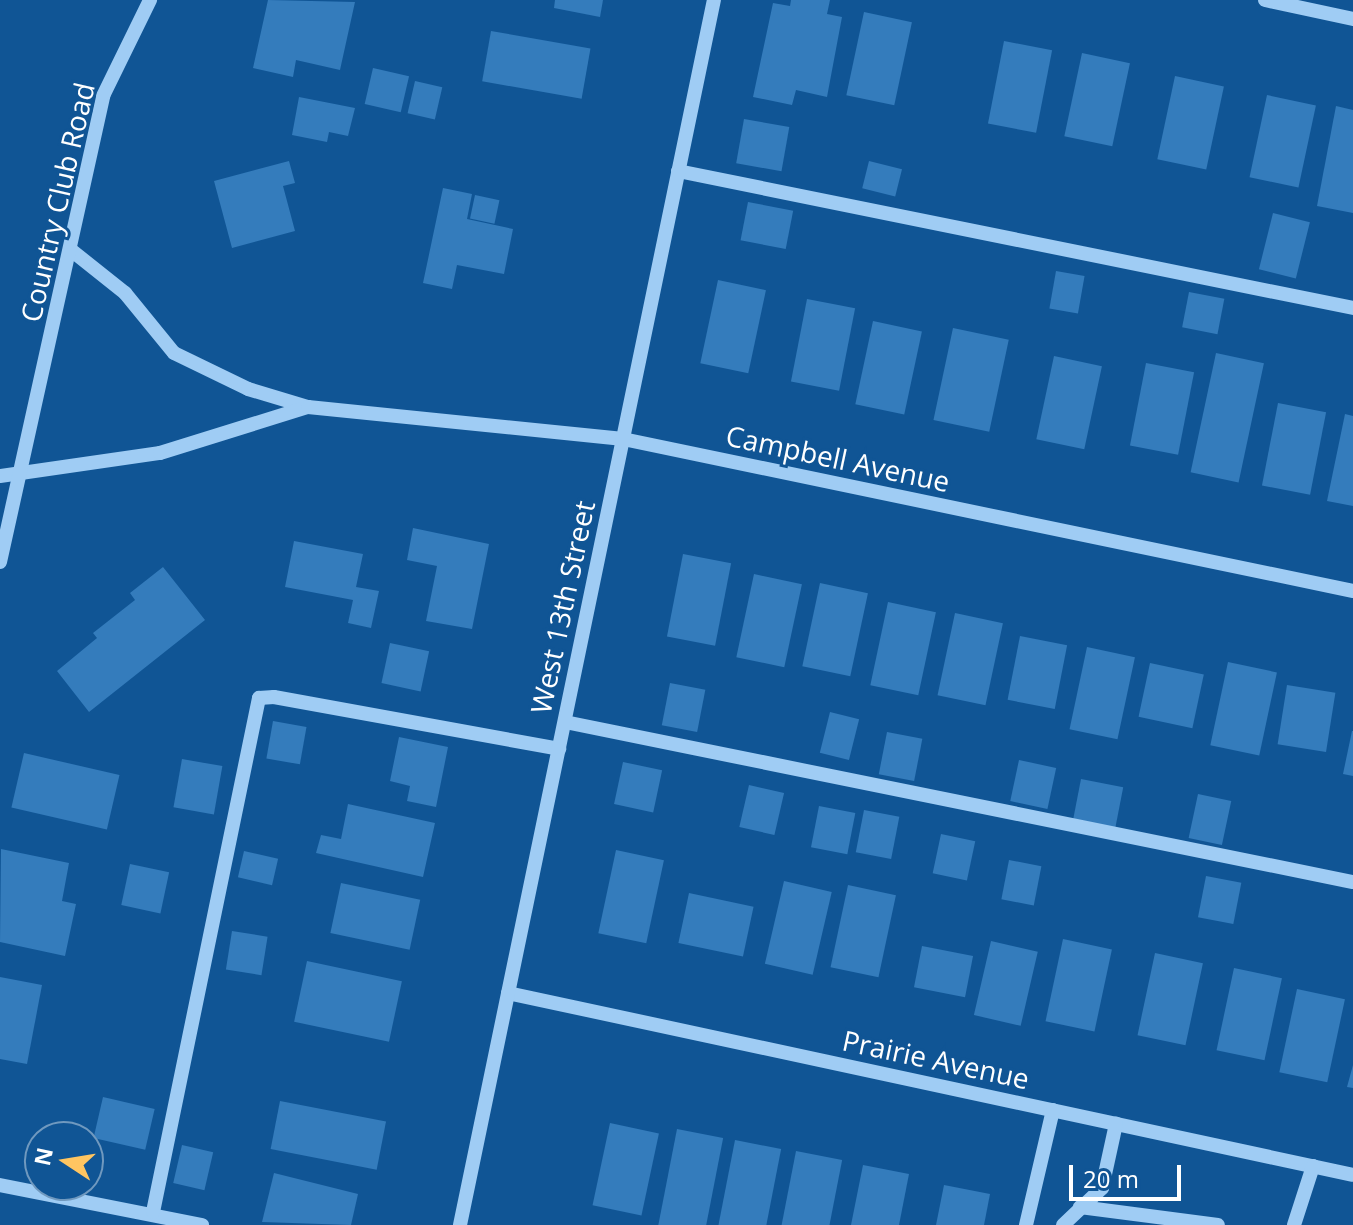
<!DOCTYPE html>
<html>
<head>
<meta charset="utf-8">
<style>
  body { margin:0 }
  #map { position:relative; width:1353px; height:1225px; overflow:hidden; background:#105595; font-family:"Open Sans",sans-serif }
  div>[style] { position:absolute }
  .building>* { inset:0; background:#347cbc; transform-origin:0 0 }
  .minor>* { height:14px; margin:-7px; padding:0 7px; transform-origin:7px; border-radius:7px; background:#9fccf4 }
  span { translate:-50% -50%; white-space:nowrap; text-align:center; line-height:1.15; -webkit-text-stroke:6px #105595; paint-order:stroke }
  .street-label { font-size:28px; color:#fff }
  .north { position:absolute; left:24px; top:1121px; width:80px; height:80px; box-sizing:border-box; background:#105595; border:2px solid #7099bf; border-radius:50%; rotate:282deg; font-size:22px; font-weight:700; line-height:32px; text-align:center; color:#fff }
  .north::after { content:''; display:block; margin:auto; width:28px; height:36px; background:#ffc561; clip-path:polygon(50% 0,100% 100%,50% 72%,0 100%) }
  .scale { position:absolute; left:1069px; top:1165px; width:112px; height:36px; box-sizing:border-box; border:4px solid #fff; border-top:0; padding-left:10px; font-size:24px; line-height:28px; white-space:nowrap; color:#fff; -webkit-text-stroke:6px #105595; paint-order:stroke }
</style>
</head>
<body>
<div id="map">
  <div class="building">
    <div style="clip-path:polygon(268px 0,355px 2px,340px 70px,296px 60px,293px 77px,253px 68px)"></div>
    <div style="clip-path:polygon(555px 0,603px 0,600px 17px,554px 8px)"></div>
    <div style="clip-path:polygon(791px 0,830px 0,827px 14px,842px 17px,827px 97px,796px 90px,792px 105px,753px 97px,773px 3px,790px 6px)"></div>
    <div style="left:864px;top:12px;width:49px;height:85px;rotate:12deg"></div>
    <div style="left:491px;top:31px;width:101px;height:51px;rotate:10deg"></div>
    <div style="left:1004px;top:41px;width:49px;height:84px;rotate:11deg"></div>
    <div style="left:1082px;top:53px;width:49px;height:85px;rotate:12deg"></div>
    <div style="left:373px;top:68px;width:37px;height:37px;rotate:13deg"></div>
    <div style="left:1175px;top:76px;width:50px;height:85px;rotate:12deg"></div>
    <div style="left:415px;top:81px;width:28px;height:33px;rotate:13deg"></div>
    <div style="left:1267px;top:95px;width:50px;height:84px;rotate:12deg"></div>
    <div style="clip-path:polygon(299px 97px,355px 108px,348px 136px,329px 132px,327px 142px,292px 135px)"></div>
    <div style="clip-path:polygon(1336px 106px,1353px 110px,1353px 213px,1317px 206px)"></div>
    <div style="left:744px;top:119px;width:46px;height:45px;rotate:10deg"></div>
    <div style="clip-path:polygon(289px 161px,295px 183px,283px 186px,295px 231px,232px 248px,214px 181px)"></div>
    <div style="left:869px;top:161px;width:34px;height:28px;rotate:14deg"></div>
    <div style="clip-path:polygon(443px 188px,472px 194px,467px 219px,513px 229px,504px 274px,457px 265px,452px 289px,423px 283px)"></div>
    <div style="left:475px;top:195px;width:25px;height:24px;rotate:12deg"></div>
    <div style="left:748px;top:202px;width:46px;height:39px;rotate:11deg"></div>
    <div style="left:1273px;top:213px;width:38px;height:58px;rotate:14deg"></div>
    <div style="left:1056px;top:271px;width:29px;height:38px;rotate:10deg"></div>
    <div style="left:718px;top:280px;width:49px;height:85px;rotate:12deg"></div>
    <div style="left:1189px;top:292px;width:36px;height:36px;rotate:11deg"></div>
    <div style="left:807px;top:299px;width:49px;height:84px;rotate:11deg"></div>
    <div style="left:873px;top:321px;width:50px;height:85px;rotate:12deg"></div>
    <div style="left:953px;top:328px;width:57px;height:94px;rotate:12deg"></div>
    <div style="left:1216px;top:353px;width:49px;height:122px;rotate:12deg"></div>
    <div style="left:1054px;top:356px;width:49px;height:85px;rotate:12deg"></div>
    <div style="left:1146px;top:363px;width:49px;height:84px;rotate:11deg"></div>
    <div style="left:1278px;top:403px;width:49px;height:84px;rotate:11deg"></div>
    <div style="clip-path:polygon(1345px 414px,1353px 416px,1353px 506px,1327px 501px)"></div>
    <div style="clip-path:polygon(413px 528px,489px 544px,472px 629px,426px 621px,437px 566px,407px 560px)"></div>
    <div style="clip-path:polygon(294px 541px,363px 554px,356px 587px,379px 591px,371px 628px,348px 623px,353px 600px,285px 587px)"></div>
    <div style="left:683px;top:554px;width:49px;height:84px;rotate:11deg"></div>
    <div style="clip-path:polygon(163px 567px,205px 620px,89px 712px,57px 671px,97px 638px,93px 633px,135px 600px,130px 593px)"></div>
    <div style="left:754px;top:574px;width:49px;height:85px;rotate:12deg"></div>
    <div style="left:820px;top:583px;width:49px;height:85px;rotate:12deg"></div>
    <div style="left:888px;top:602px;width:49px;height:85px;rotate:12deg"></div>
    <div style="left:955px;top:613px;width:49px;height:84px;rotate:12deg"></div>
    <div style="left:1020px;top:636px;width:48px;height:65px;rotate:11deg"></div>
    <div style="left:390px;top:643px;width:40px;height:41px;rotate:12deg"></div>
    <div style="left:1087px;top:647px;width:49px;height:84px;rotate:12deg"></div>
    <div style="left:1228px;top:662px;width:50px;height:85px;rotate:12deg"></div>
    <div style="left:1150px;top:663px;width:55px;height:55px;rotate:12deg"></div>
    <div style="left:670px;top:683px;width:36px;height:43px;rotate:11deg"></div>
    <div style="left:1287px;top:685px;width:49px;height:60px;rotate:9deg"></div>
    <div style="left:830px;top:712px;width:30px;height:42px;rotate:14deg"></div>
    <div style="left:273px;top:721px;width:34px;height:38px;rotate:10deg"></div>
    <div style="clip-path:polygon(1352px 731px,1353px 731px,1353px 776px,1343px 774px)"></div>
    <div style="left:887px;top:732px;width:36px;height:43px;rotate:11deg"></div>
    <div style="clip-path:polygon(399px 737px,448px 747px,436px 807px,407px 801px,410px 786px,390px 781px)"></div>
    <div style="left:24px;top:753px;width:98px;height:56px;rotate:13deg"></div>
    <div style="left:182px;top:759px;width:41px;height:49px;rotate:10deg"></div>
    <div style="left:1019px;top:760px;width:38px;height:42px;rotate:12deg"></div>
    <div style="left:623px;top:762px;width:40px;height:43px;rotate:12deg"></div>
    <div style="left:1081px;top:779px;width:43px;height:41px;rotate:11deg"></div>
    <div style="left:749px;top:785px;width:36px;height:43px;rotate:13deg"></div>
    <div style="left:1198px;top:794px;width:34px;height:45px;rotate:12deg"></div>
    <div style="clip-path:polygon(348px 804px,435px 823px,423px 877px,316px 853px,321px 835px,341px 839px)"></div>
    <div style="left:819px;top:806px;width:37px;height:42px;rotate:11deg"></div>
    <div style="left:864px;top:810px;width:36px;height:43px;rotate:11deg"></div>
    <div style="left:941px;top:834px;width:35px;height:40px;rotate:12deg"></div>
    <div style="clip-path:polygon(1px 849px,69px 863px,62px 901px,76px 904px,65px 956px,0 942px)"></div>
    <div style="left:616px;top:850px;width:49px;height:85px;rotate:12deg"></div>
    <div style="left:244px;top:851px;width:35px;height:27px;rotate:13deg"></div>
    <div style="left:1009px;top:860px;width:33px;height:40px;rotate:11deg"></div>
    <div style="left:130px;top:864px;width:40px;height:42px;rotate:12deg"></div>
    <div style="left:1206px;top:876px;width:36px;height:42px;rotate:11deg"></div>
    <div style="left:784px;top:881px;width:49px;height:85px;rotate:13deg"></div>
    <div style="left:341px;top:883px;width:81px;height:51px;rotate:12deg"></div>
    <div style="left:848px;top:885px;width:49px;height:84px;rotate:12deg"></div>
    <div style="left:689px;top:893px;width:66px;height:51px;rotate:12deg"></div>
    <div style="left:232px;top:931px;width:36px;height:39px;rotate:9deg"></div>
    <div style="left:1063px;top:939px;width:50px;height:84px;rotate:12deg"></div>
    <div style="left:991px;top:941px;width:48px;height:76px;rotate:13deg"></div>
    <div style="left:922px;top:946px;width:52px;height:42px;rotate:11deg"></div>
    <div style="left:1155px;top:953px;width:49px;height:84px;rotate:12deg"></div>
    <div style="left:307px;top:961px;width:97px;height:62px;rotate:12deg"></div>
    <div style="left:1234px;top:968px;width:49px;height:84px;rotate:12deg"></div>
    <div style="clip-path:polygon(0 977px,42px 985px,27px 1064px,0 1059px)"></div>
    <div style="left:1297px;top:989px;width:49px;height:85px;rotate:12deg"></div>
    <div style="clip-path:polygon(1353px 1065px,1353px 1088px,1347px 1087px)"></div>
    <div style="left:103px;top:1097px;width:53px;height:42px;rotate:13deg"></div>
    <div style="left:280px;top:1101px;width:108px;height:49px;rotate:11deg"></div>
    <div style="left:610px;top:1123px;width:50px;height:84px;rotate:12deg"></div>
    <div style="left:677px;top:1129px;width:47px;height:98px;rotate:11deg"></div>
    <div style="left:735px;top:1140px;width:47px;height:87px;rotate:11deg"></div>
    <div style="left:182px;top:1145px;width:32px;height:39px;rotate:13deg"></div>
    <div style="left:796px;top:1151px;width:47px;height:76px;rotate:11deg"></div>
    <div style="clip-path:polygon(863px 1165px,909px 1174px,899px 1225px,851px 1225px)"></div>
    <div style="clip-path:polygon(274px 1173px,358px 1194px,351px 1225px,262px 1222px)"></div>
    <div style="clip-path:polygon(944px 1185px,990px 1194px,984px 1225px,936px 1225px)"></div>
  </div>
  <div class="minor">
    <div style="left:1265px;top:0;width:90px;rotate:12.2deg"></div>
    <div style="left:678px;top:171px;width:689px;rotate:11.47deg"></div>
    <div style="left:71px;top:250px;width:69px;rotate:38.5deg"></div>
    <div style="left:125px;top:293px;width:77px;rotate:50.8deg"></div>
    <div style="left:174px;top:353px;width:82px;rotate:25.9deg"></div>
    <div style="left:248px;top:389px;width:63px;rotate:16.7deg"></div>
    <div style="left:0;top:476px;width:162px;rotate:-8.2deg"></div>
    <div style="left:160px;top:453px;width:155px;rotate:-17.3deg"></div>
    <div style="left:308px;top:407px;width:317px;rotate:5.8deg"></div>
    <div style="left:623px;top:439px;width:746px;rotate:11.76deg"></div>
    <div style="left:0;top:562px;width:477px;rotate:-77.5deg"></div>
    <div style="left:103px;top:96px;width:107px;rotate:-63.9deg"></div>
    <div style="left:565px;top:722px;width:804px;rotate:11.48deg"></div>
    <div style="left:508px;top:993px;width:864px;rotate:12.15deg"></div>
    <div style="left:0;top:1185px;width:206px;rotate:11.2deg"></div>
    <div style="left:1080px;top:1207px;width:139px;rotate:7.4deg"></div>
    <div style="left:153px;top:1212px;width:525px;rotate:-78.35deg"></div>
    <div style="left:259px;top:698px;width:15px;rotate:-4deg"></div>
    <div style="left:274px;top:697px;width:290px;rotate:10.3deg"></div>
    <div style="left:460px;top:1225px;width:1251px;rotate:-78.29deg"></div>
    <div style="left:1026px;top:1225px;width:118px;rotate:-76.8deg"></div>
    <div style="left:1063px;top:1225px;width:54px;rotate:-43.5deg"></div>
    <div style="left:1102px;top:1188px;width:66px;rotate:-77.7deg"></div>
    <div style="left:1294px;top:1225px;width:62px;rotate:-72.1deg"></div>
  </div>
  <div class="street-label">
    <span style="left:57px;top:202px;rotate:-77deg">Country Club Road</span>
    <span style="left:838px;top:458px;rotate:12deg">Campbell Avenue</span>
    <span style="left:562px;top:607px;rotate:-78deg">West 13th Street</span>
    <span style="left:936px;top:1059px;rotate:12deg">Prairie Avenue</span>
  </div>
  <div class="north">N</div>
  <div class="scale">20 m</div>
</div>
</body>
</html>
